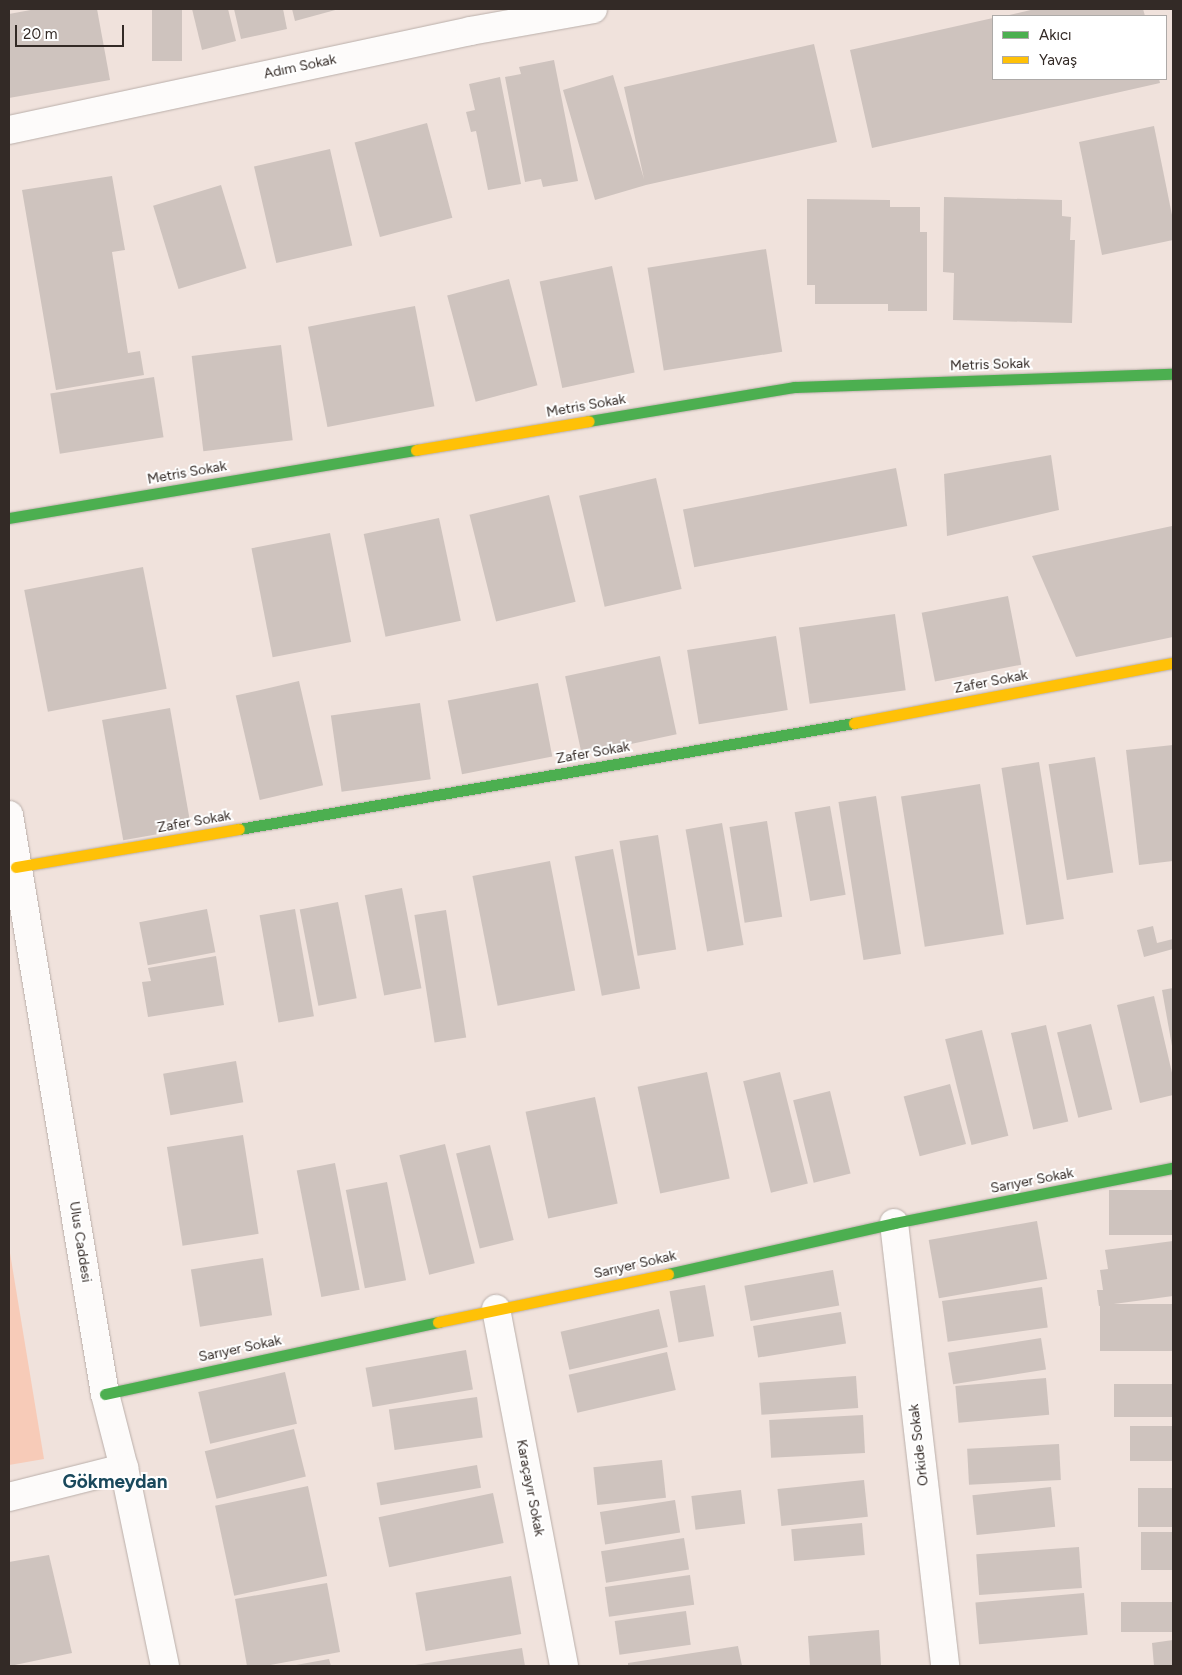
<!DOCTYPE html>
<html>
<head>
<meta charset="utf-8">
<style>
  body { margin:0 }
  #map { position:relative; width:1182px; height:1675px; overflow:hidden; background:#f0e2dc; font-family:Figtree,sans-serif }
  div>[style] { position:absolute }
  .green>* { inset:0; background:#f7cbb8 }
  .building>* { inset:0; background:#cec3be; transform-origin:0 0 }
  .roads { filter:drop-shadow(0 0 1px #baafaa) drop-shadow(0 0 1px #baafaa) }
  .street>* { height:28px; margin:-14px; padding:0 14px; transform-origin:14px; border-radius:14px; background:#fdfbfa }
  .fast>* { height:11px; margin:-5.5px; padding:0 5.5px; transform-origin:5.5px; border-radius:5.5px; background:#4caf50 }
  .slow>* { height:11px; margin:-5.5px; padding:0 5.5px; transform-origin:5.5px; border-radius:5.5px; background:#ffc107 }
  span { translate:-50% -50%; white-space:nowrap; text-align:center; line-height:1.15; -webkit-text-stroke:4px #fff; paint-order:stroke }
  .street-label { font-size:14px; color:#332a26 }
  .district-label { font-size:19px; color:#1a495c; font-weight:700 }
  .frame { position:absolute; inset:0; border:10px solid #332a26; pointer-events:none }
  .legend { position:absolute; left:992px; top:15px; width:175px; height:65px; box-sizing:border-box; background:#fff; border:1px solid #adaaa8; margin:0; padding:6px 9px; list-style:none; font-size:15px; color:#332a26 }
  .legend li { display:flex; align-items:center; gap:10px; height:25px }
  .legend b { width:25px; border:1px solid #adaaa8 }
  .scale { position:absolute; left:15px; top:25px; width:109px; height:22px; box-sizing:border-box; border:2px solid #332a26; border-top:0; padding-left:6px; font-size:15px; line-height:18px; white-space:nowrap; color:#332a26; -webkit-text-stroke:4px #fff; paint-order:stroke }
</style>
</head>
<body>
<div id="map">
  <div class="green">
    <div style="clip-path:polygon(9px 1247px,44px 1459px,9px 1465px)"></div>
  </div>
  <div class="building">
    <div style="clip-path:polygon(36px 9px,97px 9px,110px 80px,9px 98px,9px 14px)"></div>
    <div style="left:152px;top:9px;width:30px;height:52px"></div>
    <div style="clip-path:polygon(192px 9px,228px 9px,236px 41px,202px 50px)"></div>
    <div style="clip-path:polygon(234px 9px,283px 9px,287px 29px,241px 39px)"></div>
    <div style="clip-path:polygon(292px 9px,339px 9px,295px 21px)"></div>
    <div style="clip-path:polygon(1035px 9px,1143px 9px,1145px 16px,1005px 16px)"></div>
    <div style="clip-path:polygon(993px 18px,993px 79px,1159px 79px,1160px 83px,872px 148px,850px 50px)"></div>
    <div style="clip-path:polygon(814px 44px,837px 142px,646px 185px,595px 200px,563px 90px,613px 75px,644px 179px,624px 87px)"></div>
    <div style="clip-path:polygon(554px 60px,578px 181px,543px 187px,541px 179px,525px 182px,505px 77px,521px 74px,519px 67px)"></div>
    <div style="clip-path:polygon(500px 77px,521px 184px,488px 190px,476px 131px,471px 132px,466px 112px,475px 110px,469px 84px)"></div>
    <div style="left:427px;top:123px;width:98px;height:75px;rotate:75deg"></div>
    <div style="clip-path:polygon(1154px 126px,1173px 220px,1173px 240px,1102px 255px,1079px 142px)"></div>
    <div style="left:330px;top:149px;width:99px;height:78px;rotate:77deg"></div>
    <div style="clip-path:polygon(112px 176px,125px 250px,112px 252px,128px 353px,140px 351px,144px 375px,56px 390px,22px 190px)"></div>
    <div style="left:221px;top:185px;width:87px;height:71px;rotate:73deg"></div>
    <div style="clip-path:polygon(944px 197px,1062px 200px,1062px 216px,1071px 217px,1070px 240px,1075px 240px,1072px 323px,953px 320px,954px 273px,943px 272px)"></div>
    <div style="clip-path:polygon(807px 199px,890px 200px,890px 207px,920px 207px,920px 232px,927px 232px,927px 311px,888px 311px,888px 304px,815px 304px,815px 285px,807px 285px)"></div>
    <div style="left:766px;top:249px;width:104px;height:120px;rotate:81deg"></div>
    <div style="left:612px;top:266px;width:109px;height:74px;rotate:78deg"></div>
    <div style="left:509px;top:279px;width:110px;height:64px;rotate:75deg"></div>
    <div style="left:415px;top:306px;width:102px;height:109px;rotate:79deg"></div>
    <div style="left:281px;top:345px;width:96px;height:90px;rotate:83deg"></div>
    <div style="left:154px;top:377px;width:61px;height:105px;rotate:81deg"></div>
    <div style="clip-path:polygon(1051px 455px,1059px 510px,947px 536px,944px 474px)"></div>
    <div style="left:896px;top:468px;width:59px;height:217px;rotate:79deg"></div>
    <div style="left:656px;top:478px;width:114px;height:79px;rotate:77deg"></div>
    <div style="left:549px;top:495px;width:110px;height:82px;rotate:76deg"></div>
    <div style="left:439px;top:518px;width:105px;height:77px;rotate:78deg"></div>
    <div style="clip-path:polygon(1172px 526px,1173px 637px,1076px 657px,1032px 556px)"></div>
    <div style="left:330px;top:533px;width:111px;height:80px;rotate:79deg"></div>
    <div style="left:143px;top:567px;width:124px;height:121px;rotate:79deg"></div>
    <div style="left:1008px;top:596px;width:70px;height:88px;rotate:79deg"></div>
    <div style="left:895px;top:614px;width:77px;height:97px;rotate:82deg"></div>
    <div style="left:776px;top:636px;width:75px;height:90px;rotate:81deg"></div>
    <div style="left:660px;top:656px;width:80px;height:97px;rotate:78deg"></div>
    <div style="left:299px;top:681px;width:107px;height:65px;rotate:77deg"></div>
    <div style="left:538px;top:683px;width:75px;height:92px;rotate:79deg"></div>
    <div style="left:420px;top:703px;width:77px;height:90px;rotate:82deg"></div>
    <div style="left:170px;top:708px;width:122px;height:69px;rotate:80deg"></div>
    <div style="clip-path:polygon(1173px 745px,1173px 861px,1139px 865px,1126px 750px)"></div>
    <div style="left:1095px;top:757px;width:117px;height:47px;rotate:81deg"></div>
    <div style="left:1039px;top:762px;width:159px;height:38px;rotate:81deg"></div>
    <div style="left:980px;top:784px;width:152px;height:80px;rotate:81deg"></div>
    <div style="left:876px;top:796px;width:160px;height:38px;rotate:81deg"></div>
    <div style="left:830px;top:806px;width:90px;height:36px;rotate:80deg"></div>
    <div style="left:767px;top:821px;width:97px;height:38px;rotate:81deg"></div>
    <div style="left:722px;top:823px;width:124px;height:37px;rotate:80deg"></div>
    <div style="left:658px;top:835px;width:116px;height:39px;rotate:81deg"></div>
    <div style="left:613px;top:849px;width:142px;height:39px;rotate:79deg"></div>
    <div style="left:550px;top:861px;width:132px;height:79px;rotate:79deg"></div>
    <div style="left:402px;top:888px;width:102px;height:38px;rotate:79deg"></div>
    <div style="left:338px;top:902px;width:98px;height:39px;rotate:79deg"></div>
    <div style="left:207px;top:909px;width:44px;height:69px;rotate:79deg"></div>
    <div style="left:295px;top:909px;width:109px;height:36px;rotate:80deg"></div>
    <div style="left:446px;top:910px;width:129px;height:32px;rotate:81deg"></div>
    <div style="clip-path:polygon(1153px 926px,1157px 943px,1173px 939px,1173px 949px,1144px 957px,1137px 930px)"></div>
    <div style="clip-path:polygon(216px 956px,224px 1005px,148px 1017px,142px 982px,151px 981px,148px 968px)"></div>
    <div style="clip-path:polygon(1173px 988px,1173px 1046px,1172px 1046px,1162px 990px)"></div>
    <div style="clip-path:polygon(1154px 996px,1173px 1077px,1173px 1095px,1140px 1103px,1117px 1005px)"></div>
    <div style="left:1091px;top:1024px;width:88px;height:35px;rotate:76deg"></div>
    <div style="left:1046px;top:1025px;width:99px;height:36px;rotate:77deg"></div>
    <div style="left:982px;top:1030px;width:109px;height:38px;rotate:76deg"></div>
    <div style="left:236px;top:1061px;width:42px;height:74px;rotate:80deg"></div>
    <div style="left:707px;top:1072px;width:109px;height:71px;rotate:78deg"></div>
    <div style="left:780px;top:1072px;width:115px;height:38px;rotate:76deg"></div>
    <div style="left:950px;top:1084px;width:62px;height:48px;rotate:75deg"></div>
    <div style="left:830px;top:1091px;width:85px;height:38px;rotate:76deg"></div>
    <div style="left:595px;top:1097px;width:109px;height:71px;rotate:78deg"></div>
    <div style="left:243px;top:1135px;width:100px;height:77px;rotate:81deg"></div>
    <div style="left:445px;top:1144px;width:123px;height:47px;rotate:76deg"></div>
    <div style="left:490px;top:1145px;width:98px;height:35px;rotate:76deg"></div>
    <div style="left:335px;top:1163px;width:129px;height:39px;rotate:79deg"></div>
    <div style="left:387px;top:1182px;width:100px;height:42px;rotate:79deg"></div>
    <div style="left:1173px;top:1190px;width:45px;height:64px;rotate:90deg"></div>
    <div style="left:1037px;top:1221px;width:59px;height:110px;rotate:80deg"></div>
    <div style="clip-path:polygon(1173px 1241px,1173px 1296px,1099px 1306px,1097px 1290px,1103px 1290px,1100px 1270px,1108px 1269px,1105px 1250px)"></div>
    <div style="left:263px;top:1258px;width:58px;height:73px;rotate:81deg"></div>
    <div style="left:833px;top:1270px;width:36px;height:90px;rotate:80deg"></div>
    <div style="left:705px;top:1285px;width:52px;height:36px;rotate:80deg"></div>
    <div style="left:1042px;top:1287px;width:41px;height:101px;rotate:82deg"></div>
    <div style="left:1173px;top:1304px;width:47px;height:73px;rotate:90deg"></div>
    <div style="left:659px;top:1309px;width:39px;height:101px;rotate:77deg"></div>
    <div style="left:841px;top:1312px;width:32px;height:89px;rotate:81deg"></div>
    <div style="left:1041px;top:1338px;width:32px;height:94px;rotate:81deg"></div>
    <div style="left:466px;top:1350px;width:40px;height:102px;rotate:80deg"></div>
    <div style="left:667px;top:1352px;width:39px;height:101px;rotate:77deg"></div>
    <div style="left:285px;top:1372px;width:53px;height:89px;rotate:77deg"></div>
    <div style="left:856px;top:1376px;width:32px;height:97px;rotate:86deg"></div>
    <div style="left:1046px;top:1378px;width:37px;height:91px;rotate:85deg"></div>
    <div style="left:1173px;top:1384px;width:33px;height:59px;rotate:90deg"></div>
    <div style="left:477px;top:1397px;width:41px;height:89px;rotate:82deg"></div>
    <div style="left:863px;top:1415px;width:38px;height:94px;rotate:87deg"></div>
    <div style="left:1173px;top:1426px;width:35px;height:43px;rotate:90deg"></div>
    <div style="left:294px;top:1429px;width:49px;height:92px;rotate:76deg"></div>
    <div style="left:1059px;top:1444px;width:36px;height:92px;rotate:87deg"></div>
    <div style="left:662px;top:1460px;width:38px;height:69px;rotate:84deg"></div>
    <div style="left:477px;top:1465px;width:23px;height:102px;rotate:80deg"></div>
    <div style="left:864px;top:1480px;width:37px;height:87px;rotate:84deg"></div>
    <div style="left:308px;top:1486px;width:92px;height:95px;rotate:78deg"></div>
    <div style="left:1051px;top:1487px;width:40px;height:79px;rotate:84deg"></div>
    <div style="left:1173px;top:1488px;width:39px;height:35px;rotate:90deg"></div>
    <div style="left:741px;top:1490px;width:34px;height:50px;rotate:83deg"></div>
    <div style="left:493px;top:1493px;width:51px;height:117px;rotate:78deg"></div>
    <div style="left:675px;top:1500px;width:33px;height:76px;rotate:81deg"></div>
    <div style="left:862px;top:1523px;width:32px;height:71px;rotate:85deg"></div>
    <div style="left:1173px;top:1532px;width:38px;height:32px;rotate:90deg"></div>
    <div style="left:684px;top:1538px;width:32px;height:84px;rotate:81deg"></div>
    <div style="left:1079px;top:1547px;width:41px;height:103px;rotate:86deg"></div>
    <div style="clip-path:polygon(49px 1555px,72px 1653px,10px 1666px,9px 1562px)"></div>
    <div style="left:690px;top:1575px;width:30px;height:86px;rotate:82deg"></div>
    <div style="left:511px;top:1576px;width:59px;height:97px;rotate:80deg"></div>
    <div style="clip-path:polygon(327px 1583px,340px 1652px,265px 1666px,247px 1666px,235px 1599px)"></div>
    <div style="left:1084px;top:1593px;width:42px;height:109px;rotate:85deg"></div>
    <div style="left:1173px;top:1602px;width:30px;height:52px;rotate:90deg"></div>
    <div style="left:686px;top:1611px;width:34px;height:72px;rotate:82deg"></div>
    <div style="clip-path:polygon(879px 1630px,881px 1665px,810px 1666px,808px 1636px)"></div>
    <div style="clip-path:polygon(1173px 1640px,1173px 1666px,1154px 1666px,1152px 1643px)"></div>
    <div style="clip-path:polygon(738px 1646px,742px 1666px,628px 1666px,628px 1663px)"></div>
    <div style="clip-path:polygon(522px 1648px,525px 1666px,415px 1666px,415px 1665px)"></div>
    <div style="clip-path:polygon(329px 1659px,331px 1666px,296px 1666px,296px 1665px)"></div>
  </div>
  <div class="roads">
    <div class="street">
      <div style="left:9px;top:130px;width:472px;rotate:-12.1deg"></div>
      <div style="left:470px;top:31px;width:125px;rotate:-10.1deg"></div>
      <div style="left:9px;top:815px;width:587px;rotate:80.59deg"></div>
      <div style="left:105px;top:1394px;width:76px;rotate:75.6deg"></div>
      <div style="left:124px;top:1468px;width:202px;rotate:78.3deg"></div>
      <div style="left:894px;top:1223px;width:446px;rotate:83.4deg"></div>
      <div style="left:496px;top:1309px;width:363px;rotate:79.2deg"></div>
      <div style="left:9px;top:1497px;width:119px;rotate:-14.2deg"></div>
    </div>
    <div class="fast">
      <div style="left:589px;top:421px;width:208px;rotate:-9.4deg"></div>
      <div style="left:794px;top:387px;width:379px;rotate:-2deg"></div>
      <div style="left:9px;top:518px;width:413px;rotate:-9.5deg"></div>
      <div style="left:239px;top:829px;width:624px;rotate:-9.78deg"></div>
      <div style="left:668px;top:1274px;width:232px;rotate:-12.7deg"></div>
      <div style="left:894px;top:1223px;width:284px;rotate:-11.2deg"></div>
      <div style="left:105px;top:1394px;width:341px;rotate:-12.2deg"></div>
    </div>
    <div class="slow">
      <div style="left:416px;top:450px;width:175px;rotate:-9.5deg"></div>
      <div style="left:854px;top:723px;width:325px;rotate:-10.7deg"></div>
      <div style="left:16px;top:867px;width:226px;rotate:-9.7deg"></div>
      <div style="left:438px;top:1322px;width:235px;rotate:-11.8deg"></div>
    </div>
  </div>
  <div class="street-label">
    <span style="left:300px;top:67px;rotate:-12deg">Adım Sokak</span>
    <span style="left:990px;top:365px;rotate:-2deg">Metris Sokak</span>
    <span style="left:586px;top:406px;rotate:-10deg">Metris Sokak</span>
    <span style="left:187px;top:473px;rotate:-10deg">Metris Sokak</span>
    <span style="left:991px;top:682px;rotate:-11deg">Zafer Sokak</span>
    <span style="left:593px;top:753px;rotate:-10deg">Zafer Sokak</span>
    <span style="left:194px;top:822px;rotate:-10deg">Zafer Sokak</span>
    <span style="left:1032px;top:1181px;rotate:-11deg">Sarıyer Sokak</span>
    <span style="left:80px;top:1242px;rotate:81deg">Ulus Caddesi</span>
    <span style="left:635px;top:1265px;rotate:-13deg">Sarıyer Sokak</span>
    <span style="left:240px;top:1349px;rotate:-12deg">Sarıyer Sokak</span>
    <span style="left:919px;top:1445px;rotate:-97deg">Orkide Sokak</span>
    <span style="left:530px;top:1488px;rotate:79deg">Karaçayır Sokak</span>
  </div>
  <div class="district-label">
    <span style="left:115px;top:1482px">Gökmeydan</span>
  </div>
  <div class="frame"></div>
  <ul class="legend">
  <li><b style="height:6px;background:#4caf50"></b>Akıcı</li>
  <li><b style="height:6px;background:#ffc107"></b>Yavaş</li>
  </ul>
  <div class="scale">20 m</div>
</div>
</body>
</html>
